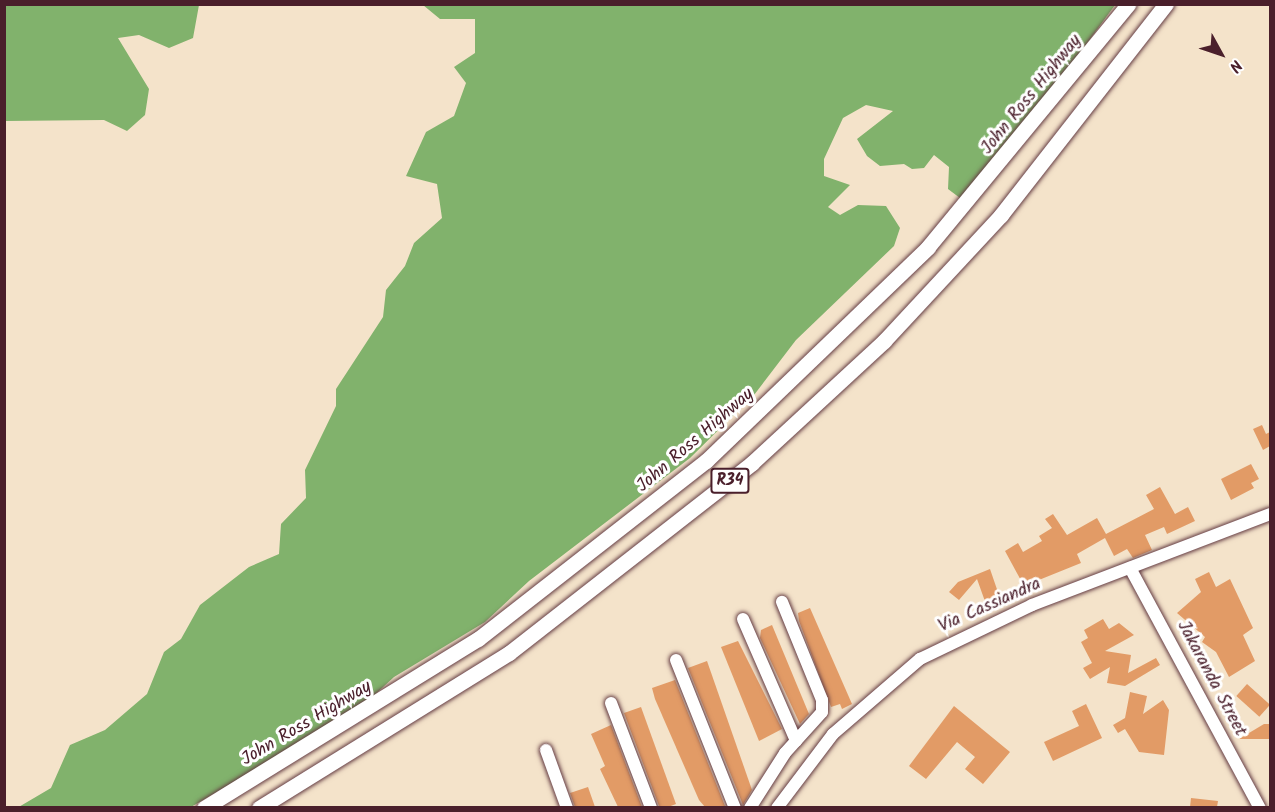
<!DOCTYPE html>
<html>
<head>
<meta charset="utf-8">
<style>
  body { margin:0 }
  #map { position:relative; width:1275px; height:812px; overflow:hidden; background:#f4e3ca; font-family:Kalam,sans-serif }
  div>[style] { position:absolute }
  .forest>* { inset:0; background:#81b26c }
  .building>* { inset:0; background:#e29b66; transform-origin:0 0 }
  .roads { filter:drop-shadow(0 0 2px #643c43) drop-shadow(0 0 2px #643c43) }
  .minor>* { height:12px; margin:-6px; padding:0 6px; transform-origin:6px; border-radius:6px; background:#fff }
  .major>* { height:15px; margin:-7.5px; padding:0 7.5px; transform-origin:7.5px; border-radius:7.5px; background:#fff }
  span { translate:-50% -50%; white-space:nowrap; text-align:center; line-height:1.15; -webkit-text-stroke:6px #fff; paint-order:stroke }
  .shield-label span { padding:2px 4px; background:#fff; border:2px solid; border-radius:4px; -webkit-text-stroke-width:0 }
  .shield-label { font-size:16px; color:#4a1f2b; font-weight:700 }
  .street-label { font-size:18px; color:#4a1f2b }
  .frame { position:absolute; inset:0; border:6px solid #4a1f2b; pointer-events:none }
  .north { position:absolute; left:1191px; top:24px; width:60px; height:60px; -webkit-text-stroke:4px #fff; paint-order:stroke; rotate:130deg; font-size:16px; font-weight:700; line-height:24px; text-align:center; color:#4a1f2b }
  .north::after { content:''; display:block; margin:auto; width:21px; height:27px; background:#4a1f2b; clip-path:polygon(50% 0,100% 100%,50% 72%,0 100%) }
</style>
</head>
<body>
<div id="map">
  <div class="forest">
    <div style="clip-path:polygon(4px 5px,5px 4px,199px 5px,193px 38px,169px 48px,139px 35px,118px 38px,149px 89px,145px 115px,127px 131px,104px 120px,5px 121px)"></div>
    <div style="clip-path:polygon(423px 5px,1115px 5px,1057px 84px,960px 198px,948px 189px,949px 167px,934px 155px,924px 168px,912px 169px,904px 164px,880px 166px,867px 156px,857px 139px,893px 111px,866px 105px,843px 118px,824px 159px,824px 176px,850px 185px,828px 207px,840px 215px,858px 205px,886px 206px,900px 228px,894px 246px,796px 340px,754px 395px,690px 458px,529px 581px,485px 622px,394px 677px,358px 710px,191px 807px,17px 808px,51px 788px,70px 745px,105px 730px,147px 694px,164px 652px,181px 639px,200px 605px,249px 567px,279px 554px,281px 524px,306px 498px,305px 470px,336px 406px,336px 389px,383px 317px,386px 290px,405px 266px,414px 243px,442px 218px,437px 184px,406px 176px,426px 132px,454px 116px,466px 83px,454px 67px,475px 53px,475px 19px,440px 19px)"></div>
  </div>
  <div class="building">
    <div style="clip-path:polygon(1262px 425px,1266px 434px,1270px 432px,1270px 446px,1263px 450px,1253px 429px)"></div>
    <div style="clip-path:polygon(1251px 464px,1259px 479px,1251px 483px,1254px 488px,1231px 500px,1221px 479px)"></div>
    <div style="clip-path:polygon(1160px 487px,1175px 514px,1188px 507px,1195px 521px,1167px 534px,1164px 527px,1145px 535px,1152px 550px,1133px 558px,1127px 549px,1114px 556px,1105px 538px,1077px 554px,1081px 563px,1024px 586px,1005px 551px,1018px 543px,1023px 552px,1042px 541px,1039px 536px,1052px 528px,1045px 519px,1053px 514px,1067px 535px,1097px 518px,1106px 534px,1154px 509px,1146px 495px)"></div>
    <div style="clip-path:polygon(990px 569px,1001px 601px,987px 607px,977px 579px,959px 600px,949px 592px,958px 582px)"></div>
    <div style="clip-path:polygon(1209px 572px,1216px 587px,1230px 579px,1253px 628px,1243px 635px,1255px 661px,1229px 677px,1216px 652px,1202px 642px,1205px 637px,1177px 613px,1201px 592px,1195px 579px)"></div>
    <div style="clip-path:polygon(810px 608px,852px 704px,842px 709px,840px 704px,831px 707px,799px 621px,798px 613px)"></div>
    <div style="clip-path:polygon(1103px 619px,1109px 629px,1119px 623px,1134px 635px,1105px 651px,1131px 655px,1128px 673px,1156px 658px,1160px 665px,1125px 686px,1107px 683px,1110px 667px,1090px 679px,1083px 668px,1092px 663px,1081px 642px,1088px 638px,1084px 630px)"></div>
    <div style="clip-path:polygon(772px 625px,809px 714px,800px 724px,760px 638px,761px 630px)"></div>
    <div style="clip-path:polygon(738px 641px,782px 729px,759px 741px,721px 647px)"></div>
    <div style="clip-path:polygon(707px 661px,752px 790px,743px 805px,688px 668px)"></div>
    <div style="clip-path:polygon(675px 680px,725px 806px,705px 807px,699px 800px,655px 699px,652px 688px)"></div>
    <div style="left:1247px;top:684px;width:31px;height:16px;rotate:42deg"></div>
    <div style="clip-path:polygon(1130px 692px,1147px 696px,1143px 714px,1163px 700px,1169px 710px,1164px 755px,1139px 752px,1125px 729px,1118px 733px,1113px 725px,1125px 718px)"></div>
    <div style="clip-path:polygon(1086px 704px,1102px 738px,1053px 761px,1044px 742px,1079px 726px,1072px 711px)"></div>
    <div style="clip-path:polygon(954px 706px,1010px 752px,983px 784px,965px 769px,975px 757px,957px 742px,926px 779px,909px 766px)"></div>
    <div style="clip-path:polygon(641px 707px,676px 804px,668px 807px,659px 806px,624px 713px)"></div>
    <div style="clip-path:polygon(1264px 724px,1270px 724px,1270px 739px,1239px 739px)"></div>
    <div style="clip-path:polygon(611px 725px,642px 807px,618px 807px,600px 769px,605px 766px,591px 734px)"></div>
    <div style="clip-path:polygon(588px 787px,595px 807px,575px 807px,570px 793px)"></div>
    <div style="clip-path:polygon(1191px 798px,1218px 801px,1217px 807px,1190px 807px)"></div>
  </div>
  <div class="roads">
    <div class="minor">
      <div style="left:1130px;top:568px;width:273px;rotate:61.6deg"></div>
      <div style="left:743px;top:619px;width:133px;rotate:66.5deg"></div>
      <div style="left:676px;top:660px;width:159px;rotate:68.3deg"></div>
      <div style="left:611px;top:703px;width:112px;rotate:69.1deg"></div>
      <div style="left:546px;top:750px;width:62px;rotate:70.1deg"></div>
      <div style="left:750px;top:808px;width:65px;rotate:-57.5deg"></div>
      <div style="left:785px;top:753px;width:55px;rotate:-47.9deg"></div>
      <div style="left:822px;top:712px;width:12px;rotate:-90deg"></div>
      <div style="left:822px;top:700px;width:106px;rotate:-112.2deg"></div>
      <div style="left:777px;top:808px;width:93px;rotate:-52.9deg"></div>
      <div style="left:833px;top:734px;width:115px;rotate:-40.8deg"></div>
      <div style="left:920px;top:659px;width:124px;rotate:-25.7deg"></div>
      <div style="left:1032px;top:605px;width:255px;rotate:-20.9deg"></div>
    </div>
    <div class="major">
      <div style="left:204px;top:808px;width:322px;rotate:-31.7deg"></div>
      <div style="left:478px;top:639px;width:289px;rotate:-38deg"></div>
      <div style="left:706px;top:461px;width:308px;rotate:-43.9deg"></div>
      <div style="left:928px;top:247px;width:315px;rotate:-50.5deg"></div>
      <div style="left:259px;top:808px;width:294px;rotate:-31.8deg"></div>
      <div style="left:509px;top:653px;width:308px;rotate:-38deg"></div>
      <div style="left:752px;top:463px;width:180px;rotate:-42.7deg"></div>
      <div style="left:884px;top:341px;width:172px;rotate:-47.1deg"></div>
      <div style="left:1001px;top:215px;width:268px;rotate:-52deg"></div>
    </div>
  </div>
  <div class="shield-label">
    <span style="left:730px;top:481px">R34</span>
  </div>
  <div class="street-label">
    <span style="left:1032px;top:95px;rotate:-51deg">John Ross Highway</span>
    <span style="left:696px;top:441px;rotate:-41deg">John Ross Highway</span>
    <span style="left:990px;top:606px;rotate:-24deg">Via Cassiandra</span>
    <span style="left:1211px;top:679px;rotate:62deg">Jakaranda Street</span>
    <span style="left:307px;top:724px;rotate:-31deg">John Ross Highway</span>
  </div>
  <div class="frame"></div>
  <div class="north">N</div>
</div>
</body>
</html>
